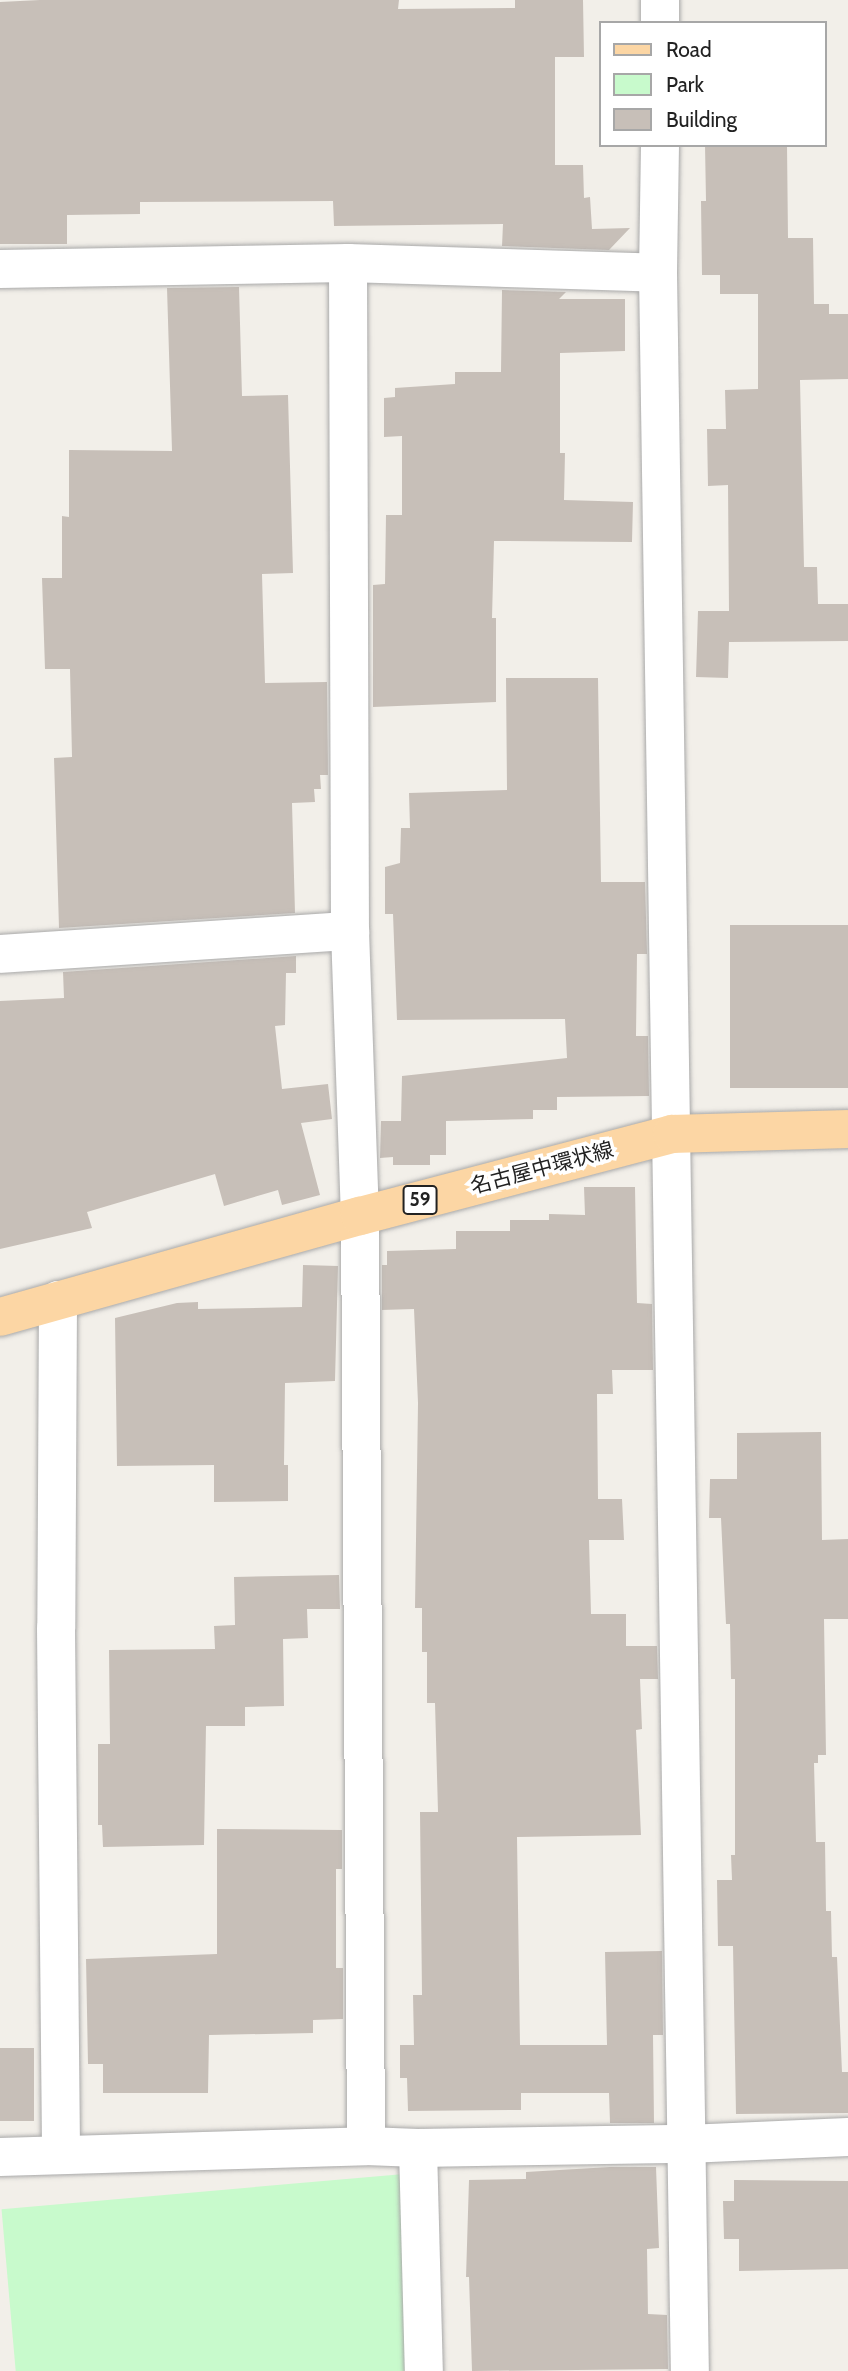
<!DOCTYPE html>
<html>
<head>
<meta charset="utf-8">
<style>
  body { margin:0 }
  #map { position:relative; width:848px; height:2371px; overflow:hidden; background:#f2efe9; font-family:Cabin,"Noto Sans JP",sans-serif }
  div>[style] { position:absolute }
  .park>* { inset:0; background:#c8facc; transform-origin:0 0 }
  .building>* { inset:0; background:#c7bfb8; transform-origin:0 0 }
  .roads { filter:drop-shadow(0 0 2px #a9a9a9) drop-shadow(0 0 2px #a9a9a9) }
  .minor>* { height:38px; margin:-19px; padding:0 19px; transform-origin:19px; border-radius:19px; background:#fff }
  .major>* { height:38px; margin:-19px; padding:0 19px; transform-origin:19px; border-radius:19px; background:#fcd6a4 }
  span { translate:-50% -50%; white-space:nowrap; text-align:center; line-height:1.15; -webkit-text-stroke:7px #fff; paint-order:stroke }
  .shield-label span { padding:2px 5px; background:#fff; border:2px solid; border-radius:5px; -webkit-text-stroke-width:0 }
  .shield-label { font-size:19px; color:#222; font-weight:700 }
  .street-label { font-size:21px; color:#222 }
  .legend { position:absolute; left:599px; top:21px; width:228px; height:126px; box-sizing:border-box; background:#fff; border:2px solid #a7a7a7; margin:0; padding:9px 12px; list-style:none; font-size:21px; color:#222 }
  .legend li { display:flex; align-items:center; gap:14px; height:35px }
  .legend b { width:35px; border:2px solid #a7a7a7 }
</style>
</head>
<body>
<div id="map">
  <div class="park">
    <div style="left:404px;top:2174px;width:198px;height:404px;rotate:85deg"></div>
  </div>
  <div class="building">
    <div style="clip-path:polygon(40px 0,399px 0,398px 9px,515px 8px,515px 0,583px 0,584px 57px,555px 57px,555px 165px,583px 165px,584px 198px,590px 197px,592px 229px,630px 228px,609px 250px,502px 246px,503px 224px,334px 226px,333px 201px,140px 202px,140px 214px,67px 215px,67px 244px,0 244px,0 2px)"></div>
    <div style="clip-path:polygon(705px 145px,787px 145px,788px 238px,813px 238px,814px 304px,829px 304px,829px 314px,848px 314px,848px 379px,800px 380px,804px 567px,817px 567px,818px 604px,848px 604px,848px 641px,729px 642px,728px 678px,696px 677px,698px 611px,729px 611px,728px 485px,708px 486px,707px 429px,726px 429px,725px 390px,758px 389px,758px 294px,720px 294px,720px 275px,702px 275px,701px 201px,706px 201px)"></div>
    <div style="clip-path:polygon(239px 287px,242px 396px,288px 395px,293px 573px,262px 574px,265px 683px,327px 682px,328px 775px,320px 775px,321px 789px,314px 789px,315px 802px,292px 803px,295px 913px,59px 928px,54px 758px,72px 757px,70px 669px,45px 669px,42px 578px,62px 578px,62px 516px,69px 517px,69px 450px,172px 451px,167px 288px)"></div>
    <div style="clip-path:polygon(502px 290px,566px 292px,559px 299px,625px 299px,625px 351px,560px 353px,560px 453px,565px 453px,564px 500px,633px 502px,632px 542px,494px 541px,492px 618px,496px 618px,496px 702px,373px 707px,373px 585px,385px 584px,386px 515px,402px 515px,402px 436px,384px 437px,384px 398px,395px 397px,395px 388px,455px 384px,455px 372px,501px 372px)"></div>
    <div style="clip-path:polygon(506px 678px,598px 678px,601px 882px,645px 882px,647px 954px,637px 954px,636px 1036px,648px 1036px,649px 1096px,557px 1097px,557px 1110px,533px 1110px,533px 1119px,446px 1121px,446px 1155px,430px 1155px,430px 1165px,393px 1165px,393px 1157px,380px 1158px,381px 1121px,401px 1121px,402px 1076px,567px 1058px,565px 1019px,397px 1020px,393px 914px,385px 914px,385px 867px,400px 863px,401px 828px,410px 828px,409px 793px,507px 790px)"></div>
    <div style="left:848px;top:925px;width:163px;height:118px;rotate:90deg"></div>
    <div style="clip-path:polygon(296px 956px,296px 973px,286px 973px,285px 1025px,275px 1026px,282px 1089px,328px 1084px,332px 1119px,301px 1123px,320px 1195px,282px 1205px,278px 1190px,224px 1206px,215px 1174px,87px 1212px,92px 1228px,0 1249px,0 1001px,64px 998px,63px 972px)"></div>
    <div style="clip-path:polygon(584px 1187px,635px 1187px,637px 1303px,652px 1304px,653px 1370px,612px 1370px,613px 1394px,597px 1394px,598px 1499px,622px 1499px,624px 1540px,589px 1540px,591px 1614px,626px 1614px,626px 1646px,657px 1646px,658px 1679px,640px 1679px,642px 1729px,636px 1730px,641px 1835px,517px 1837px,520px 2045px,607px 2045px,605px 1952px,662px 1951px,663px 2035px,653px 2035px,654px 2123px,610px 2123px,609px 2093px,521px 2093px,521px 2110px,408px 2111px,407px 2078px,400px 2078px,400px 2045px,414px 2045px,413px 1995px,422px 1995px,420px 1812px,438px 1812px,435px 1703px,427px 1703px,427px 1652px,422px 1652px,422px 1608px,415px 1608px,418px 1403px,414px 1309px,382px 1310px,382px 1265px,387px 1265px,387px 1251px,456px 1249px,456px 1231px,510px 1231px,510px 1220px,549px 1220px,549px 1214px,585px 1215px)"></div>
    <div style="clip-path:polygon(303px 1265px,338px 1266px,335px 1381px,285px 1383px,284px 1465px,288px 1465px,288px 1501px,214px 1502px,214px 1465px,117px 1466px,115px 1318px,177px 1303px,198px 1302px,198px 1309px,302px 1307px)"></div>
    <div style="clip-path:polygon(821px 1432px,822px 1540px,848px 1539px,848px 1619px,824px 1619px,826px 1755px,818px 1755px,818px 1763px,814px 1763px,816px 1842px,825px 1842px,826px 1911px,831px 1911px,832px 1957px,837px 1957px,842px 2072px,848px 2072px,848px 2113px,736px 2114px,733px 1946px,718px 1946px,717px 1880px,732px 1880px,731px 1855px,735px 1855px,735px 1679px,731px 1679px,730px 1624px,726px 1624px,721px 1518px,709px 1518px,710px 1479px,737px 1479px,737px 1433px)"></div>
    <div style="clip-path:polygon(339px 1575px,340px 1609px,307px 1609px,308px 1638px,283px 1639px,284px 1706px,245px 1707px,245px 1726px,206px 1726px,204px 1845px,103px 1847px,102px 1825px,98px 1825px,98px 1744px,110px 1744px,109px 1650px,215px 1649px,214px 1626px,235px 1625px,234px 1577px)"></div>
    <div style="clip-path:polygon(217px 1829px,342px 1830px,342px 1869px,336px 1869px,336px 1968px,343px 1968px,343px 2019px,313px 2020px,313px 2033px,209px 2035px,208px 2093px,103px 2093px,103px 2064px,88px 2064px,86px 1959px,217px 1954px)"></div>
    <div style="left:0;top:2048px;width:34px;height:73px"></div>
    <div style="clip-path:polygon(610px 2167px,656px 2167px,659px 2248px,647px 2249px,648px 2314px,667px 2315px,668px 2369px,472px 2371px,469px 2277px,466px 2277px,469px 2180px,526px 2179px,526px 2172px)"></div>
    <div style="clip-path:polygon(734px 2180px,848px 2181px,848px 2269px,739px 2271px,739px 2239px,724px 2239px,723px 2201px,734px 2201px)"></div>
  </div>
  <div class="roads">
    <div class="minor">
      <div style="left:660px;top:0;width:23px;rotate:90deg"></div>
      <div style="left:660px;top:145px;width:128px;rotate:90.9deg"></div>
      <div style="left:658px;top:273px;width:2098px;rotate:89.13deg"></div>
      <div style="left:348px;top:263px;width:668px;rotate:89.83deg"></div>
      <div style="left:350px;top:931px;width:285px;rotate:88deg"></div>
      <div style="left:360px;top:1216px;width:930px;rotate:89.63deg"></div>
      <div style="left:0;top:269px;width:348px;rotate:-1deg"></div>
      <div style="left:348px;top:263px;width:310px;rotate:1.8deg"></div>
      <div style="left:0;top:954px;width:351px;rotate:-3.8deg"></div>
      <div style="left:58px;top:1300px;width:328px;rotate:90.3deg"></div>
      <div style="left:56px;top:1628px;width:525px;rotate:89.45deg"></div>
      <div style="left:418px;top:2148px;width:223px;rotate:88.5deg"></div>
      <div style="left:0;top:2157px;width:366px;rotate:-1.7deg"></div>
      <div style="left:366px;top:2146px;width:52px;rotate:2.2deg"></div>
      <div style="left:418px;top:2148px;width:269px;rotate:-0.9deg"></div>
      <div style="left:687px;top:2144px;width:161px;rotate:-2.5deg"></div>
    </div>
    <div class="major">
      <div style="left:0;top:1317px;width:374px;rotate:-15.7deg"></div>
      <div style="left:360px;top:1216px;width:323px;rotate:-14.7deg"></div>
      <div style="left:672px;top:1134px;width:176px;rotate:-1.6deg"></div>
    </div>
  </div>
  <div class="shield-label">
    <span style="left:420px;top:1200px">59</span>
  </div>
  <div class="street-label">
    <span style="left:542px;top:1168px;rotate:-15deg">名古屋中環状線</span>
  </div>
  <ul class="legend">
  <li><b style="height:9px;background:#fcd6a4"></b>Road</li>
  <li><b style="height:19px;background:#c8facc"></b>Park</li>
  <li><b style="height:19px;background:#c7bfb8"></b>Building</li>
  </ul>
</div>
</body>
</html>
